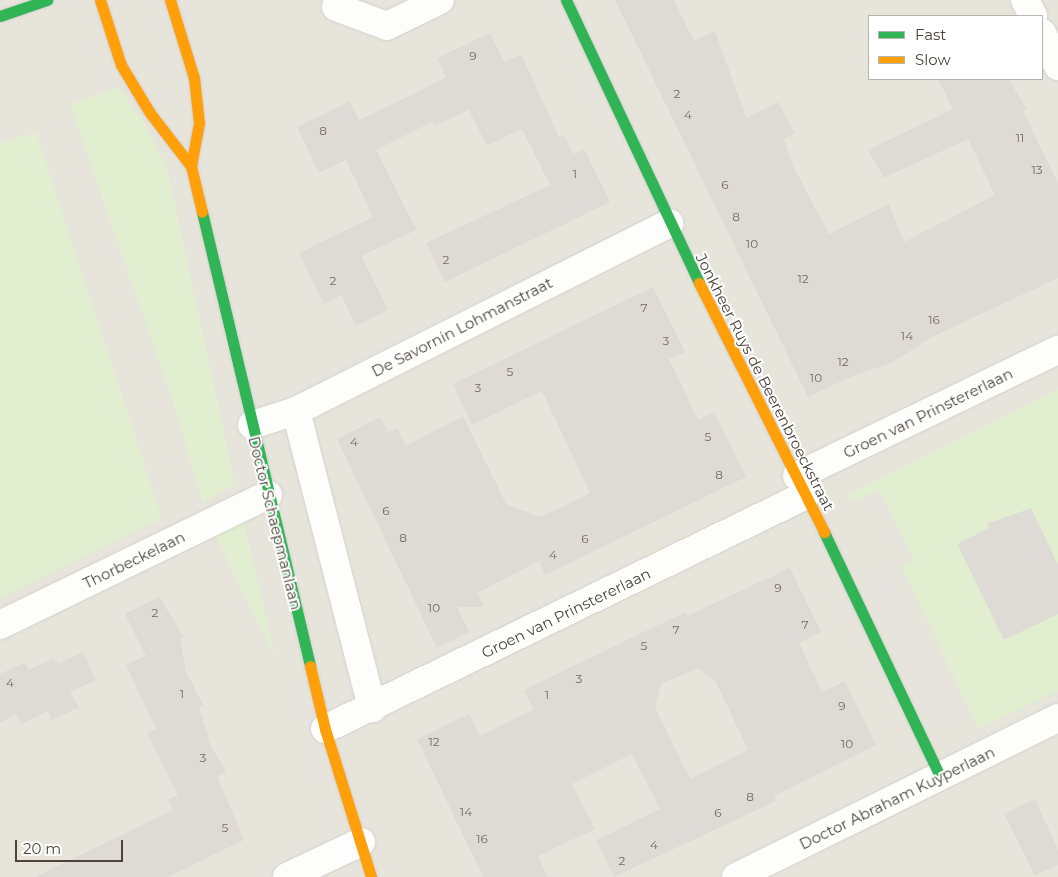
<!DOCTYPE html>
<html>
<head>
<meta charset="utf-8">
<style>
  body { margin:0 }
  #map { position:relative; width:1058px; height:877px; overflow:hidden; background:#f4f2ee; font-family:Montserrat,sans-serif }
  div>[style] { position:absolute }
  .residential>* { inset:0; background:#e7e4dc }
  .green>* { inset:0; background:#e1eecf }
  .parking>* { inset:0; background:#e6e3df; transform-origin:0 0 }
  .building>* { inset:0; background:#dedbd6 }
  .roads { filter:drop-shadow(0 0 1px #d2d0cb) drop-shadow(0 0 1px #d2d0cb) }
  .street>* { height:28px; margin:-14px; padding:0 14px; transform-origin:14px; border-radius:14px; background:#fdfdfc }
  .fast>* { height:11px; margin:-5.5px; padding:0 5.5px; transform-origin:5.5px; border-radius:5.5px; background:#30b455 }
  .slow>* { height:11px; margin:-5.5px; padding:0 5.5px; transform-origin:5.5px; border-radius:5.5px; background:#ff9f0a }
  span { translate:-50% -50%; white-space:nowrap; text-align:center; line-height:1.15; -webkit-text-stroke:4px #fff; paint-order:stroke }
  .number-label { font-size:12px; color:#706a61 }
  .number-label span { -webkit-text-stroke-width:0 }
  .street-label { font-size:15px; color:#4b4439 }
  .legend { position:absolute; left:868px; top:15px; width:175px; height:65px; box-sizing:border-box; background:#fff; border:1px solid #b7b4b0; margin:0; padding:6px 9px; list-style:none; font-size:15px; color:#4b4439 }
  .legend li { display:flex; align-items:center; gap:10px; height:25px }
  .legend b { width:25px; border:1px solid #b7b4b0 }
  .scale { position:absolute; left:15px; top:840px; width:108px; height:22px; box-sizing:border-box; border:2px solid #4b4439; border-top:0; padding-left:6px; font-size:15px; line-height:18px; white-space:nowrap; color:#4b4439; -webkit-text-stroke:4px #fff; paint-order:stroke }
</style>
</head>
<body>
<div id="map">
  <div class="residential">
    <div style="clip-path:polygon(evenodd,0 0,1058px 0,1058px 877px,0 877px,0 0,869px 16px,1042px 16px,1042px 79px,869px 79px,869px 16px)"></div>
  </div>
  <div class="green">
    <div style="clip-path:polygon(118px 88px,141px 117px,167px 168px,235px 484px,203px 503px,173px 402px,70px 104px)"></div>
    <div style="clip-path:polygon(36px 132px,162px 519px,0 598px,0 143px)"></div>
    <div style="clip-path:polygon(1058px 389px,1058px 691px,979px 729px,901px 566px,914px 560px,879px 489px,852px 502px,849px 494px)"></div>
    <div style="clip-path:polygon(243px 520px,276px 659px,214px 532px)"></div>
  </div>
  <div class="parking">
    <div style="left:890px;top:572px;width:163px;height:25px;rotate:64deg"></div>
  </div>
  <div class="building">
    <div style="clip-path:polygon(615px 0,674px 0,694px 41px,715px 31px,746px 118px,778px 102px,795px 134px,784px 139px,793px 166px,829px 234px,889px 204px,904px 242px,995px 195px,968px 139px,884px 178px,868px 150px,953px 109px,938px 79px,1008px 79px,1027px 109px,1023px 111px,1058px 183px,1058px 278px,932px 337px,891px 363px,857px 374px,808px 397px)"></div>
    <div style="clip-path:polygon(490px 33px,504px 62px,521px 54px,559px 137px,564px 135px,573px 154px,584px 149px,610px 202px,445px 282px,426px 243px,550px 185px,522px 129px,487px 146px,469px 110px,434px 126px,432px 122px,376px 150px,416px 230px,361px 256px,388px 310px,356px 326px,341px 295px,324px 304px,299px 253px,373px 217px,346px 160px,319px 173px,297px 127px,350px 101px,359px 120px,418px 92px,446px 77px,437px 58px)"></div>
    <div style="clip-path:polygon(653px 287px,685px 352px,669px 359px,698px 420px,714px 412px,746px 477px,545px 575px,539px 561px,477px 593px,484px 607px,457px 607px,469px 632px,437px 648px,337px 439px,380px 417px,388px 432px,397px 428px,406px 446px,463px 416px,506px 504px,541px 517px,590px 493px,542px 391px,472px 425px,453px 384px)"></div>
    <div style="clip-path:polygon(1031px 508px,1058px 565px,1058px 614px,1004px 640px,957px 544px,989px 528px,987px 524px)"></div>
    <div style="clip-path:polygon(evenodd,790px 568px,821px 632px,799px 643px,822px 692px,845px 681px,876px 745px,774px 796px,776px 801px,614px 877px,596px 840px,660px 809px,632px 754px,572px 784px,595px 829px,538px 856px,548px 877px,483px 877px,417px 739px,469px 714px,480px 736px,533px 710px,524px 690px,685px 612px,687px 616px,790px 568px,698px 668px,716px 682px,748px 750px,690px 779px,655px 708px,661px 684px,698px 668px)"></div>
    <div style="clip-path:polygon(159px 597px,184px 637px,180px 639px,186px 671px,203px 705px,199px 707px,210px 744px,226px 772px,217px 776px,244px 840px,168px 877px,35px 877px,173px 810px,168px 799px,178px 795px,147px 733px,156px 729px,126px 665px,146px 656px,125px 614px)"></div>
    <div style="clip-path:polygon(83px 652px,96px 680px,70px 692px,79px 707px,52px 720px,48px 711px,21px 724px,17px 714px,0 723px,0 674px,25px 662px,29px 670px,54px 658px,58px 664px)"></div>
    <div style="clip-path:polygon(1035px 799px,1058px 850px,1058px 865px,1035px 876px,1004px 814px)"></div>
  </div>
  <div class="roads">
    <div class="street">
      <div style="left:1025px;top:0;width:18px;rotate:63deg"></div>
      <div style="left:336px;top:7px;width:54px;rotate:20.4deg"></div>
      <div style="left:387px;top:26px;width:59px;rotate:-26.1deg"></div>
      <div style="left:1042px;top:33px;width:37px;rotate:64deg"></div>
      <div style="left:296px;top:411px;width:307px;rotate:75.6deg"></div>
      <div style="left:252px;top:425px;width:46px;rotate:-17.7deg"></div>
      <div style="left:296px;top:411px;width:418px;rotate:-26.7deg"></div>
      <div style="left:797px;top:476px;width:290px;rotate:-25.8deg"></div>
      <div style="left:0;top:625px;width:298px;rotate:-25.9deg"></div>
      <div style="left:325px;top:729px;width:535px;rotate:-25.94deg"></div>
      <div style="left:287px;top:877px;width:82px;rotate:-25.3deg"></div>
      <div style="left:736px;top:877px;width:359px;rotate:-26.3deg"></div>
    </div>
    <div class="fast">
      <div style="left:566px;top:0;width:313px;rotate:64.8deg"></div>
      <div style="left:0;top:16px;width:50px;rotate:-18.8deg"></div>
      <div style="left:202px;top:212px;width:467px;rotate:76.6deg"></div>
      <div style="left:824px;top:532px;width:270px;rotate:64.6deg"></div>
    </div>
    <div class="slow">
      <div style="left:100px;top:0;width:68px;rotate:72.1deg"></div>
      <div style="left:121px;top:65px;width:56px;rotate:58.9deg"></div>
      <div style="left:150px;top:113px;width:67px;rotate:52.3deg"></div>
      <div style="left:191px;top:166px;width:47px;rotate:76.6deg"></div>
      <div style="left:170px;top:0;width:82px;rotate:72.9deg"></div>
      <div style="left:194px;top:78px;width:45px;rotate:83.7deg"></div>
      <div style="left:199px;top:123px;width:44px;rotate:100.5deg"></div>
      <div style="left:699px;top:283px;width:279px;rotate:63.3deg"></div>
      <div style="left:310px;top:666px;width:65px;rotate:76.6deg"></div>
      <div style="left:325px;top:729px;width:155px;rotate:72.7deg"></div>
    </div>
  </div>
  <div class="number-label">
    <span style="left:473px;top:56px">9</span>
    <span style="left:677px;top:94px">2</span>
    <span style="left:688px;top:115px">4</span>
    <span style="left:323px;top:131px">8</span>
    <span style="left:1020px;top:138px">11</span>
    <span style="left:1037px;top:170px">13</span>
    <span style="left:575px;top:174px">1</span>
    <span style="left:725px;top:185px">6</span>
    <span style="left:736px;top:217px">8</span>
    <span style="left:752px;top:244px">10</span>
    <span style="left:446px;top:260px">2</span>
    <span style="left:803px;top:279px">12</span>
    <span style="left:333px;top:281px">2</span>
    <span style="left:644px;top:308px">7</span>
    <span style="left:934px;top:320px">16</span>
    <span style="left:907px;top:336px">14</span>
    <span style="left:666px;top:341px">3</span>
    <span style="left:843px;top:362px">12</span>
    <span style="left:510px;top:372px">5</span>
    <span style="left:816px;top:378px">10</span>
    <span style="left:478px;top:388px">3</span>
    <span style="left:708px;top:437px">5</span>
    <span style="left:354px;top:442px">4</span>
    <span style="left:719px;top:475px">8</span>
    <span style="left:386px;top:511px">6</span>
    <span style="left:403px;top:538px">8</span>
    <span style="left:585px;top:539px">6</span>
    <span style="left:553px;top:555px">4</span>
    <span style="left:778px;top:588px">9</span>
    <span style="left:434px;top:608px">10</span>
    <span style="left:155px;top:613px">2</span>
    <span style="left:805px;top:625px">7</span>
    <span style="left:676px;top:630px">7</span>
    <span style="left:644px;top:646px">5</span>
    <span style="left:579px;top:679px">3</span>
    <span style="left:10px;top:683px">4</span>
    <span style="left:182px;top:694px">1</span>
    <span style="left:547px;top:695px">1</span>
    <span style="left:842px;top:706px">9</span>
    <span style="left:434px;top:742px">12</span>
    <span style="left:847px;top:744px">10</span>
    <span style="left:203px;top:758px">3</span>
    <span style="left:750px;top:797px">8</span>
    <span style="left:466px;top:812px">14</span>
    <span style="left:718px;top:813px">6</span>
    <span style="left:225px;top:828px">5</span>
    <span style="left:482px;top:839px">16</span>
    <span style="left:654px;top:845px">4</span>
    <span style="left:622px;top:861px">2</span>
  </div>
  <div class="street-label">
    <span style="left:462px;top:327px;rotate:-27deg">De Savornin Lohmanstraat</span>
    <span style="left:765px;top:382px;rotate:63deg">Jonkheer Ruys de Beerenbroeckstraat</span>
    <span style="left:928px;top:413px;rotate:-26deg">Groen van Prinstererlaan</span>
    <span style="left:275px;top:523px;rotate:76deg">Doctor Schaepmanlaan</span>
    <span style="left:134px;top:560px;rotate:-26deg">Thorbeckelaan</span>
    <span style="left:566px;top:613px;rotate:-26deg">Groen van Prinstererlaan</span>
    <span style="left:897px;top:798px;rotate:-26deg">Doctor Abraham Kuyperlaan</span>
  </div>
  <ul class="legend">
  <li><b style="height:6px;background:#30b455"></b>Fast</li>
  <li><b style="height:6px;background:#ff9f0a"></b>Slow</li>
  </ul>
  <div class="scale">20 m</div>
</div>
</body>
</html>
